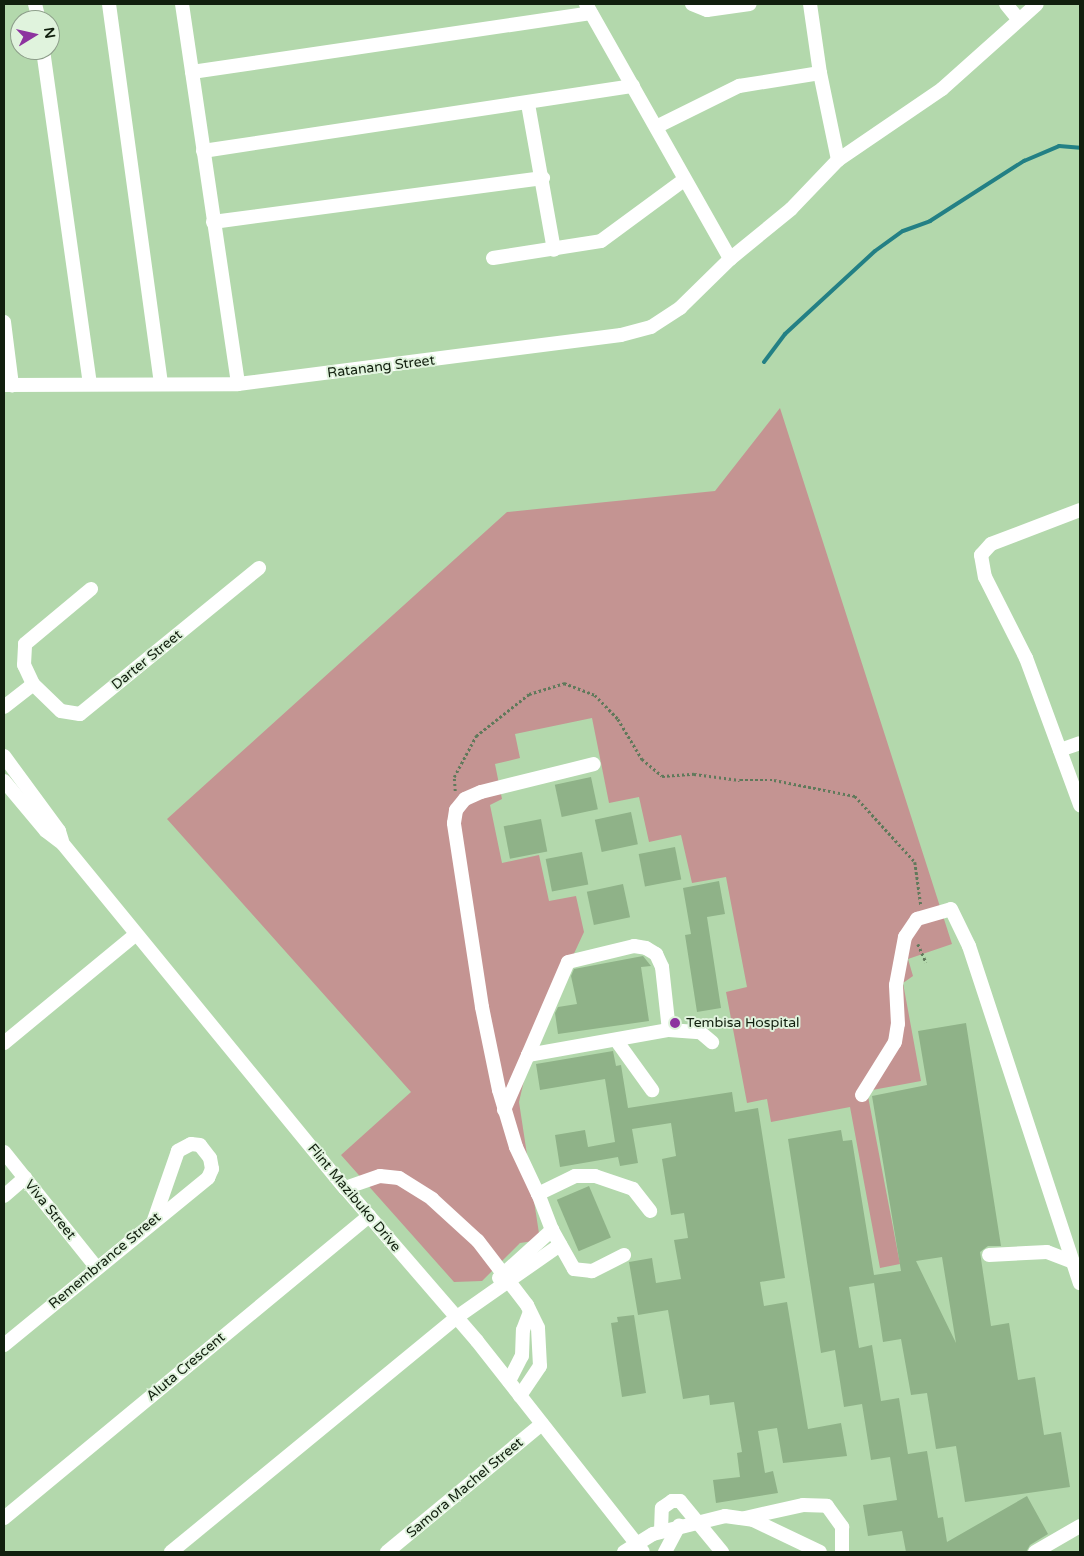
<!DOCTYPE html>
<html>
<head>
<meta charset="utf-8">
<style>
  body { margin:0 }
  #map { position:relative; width:1084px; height:1556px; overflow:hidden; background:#b3d8ac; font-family:"Varela Round",sans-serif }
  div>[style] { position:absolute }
  .green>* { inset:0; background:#c49492 }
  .stream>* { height:4px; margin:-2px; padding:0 2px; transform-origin:2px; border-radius:2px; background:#238085 }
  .building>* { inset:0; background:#8fb288; transform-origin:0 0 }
  .path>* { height:2.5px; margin-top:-1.25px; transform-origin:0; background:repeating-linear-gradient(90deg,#60795b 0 2.5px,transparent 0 5px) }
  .minor>* { height:14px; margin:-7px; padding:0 7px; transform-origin:7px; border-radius:7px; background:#fff }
  .dots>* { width:14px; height:14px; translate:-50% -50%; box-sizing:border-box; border:2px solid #e0f3dd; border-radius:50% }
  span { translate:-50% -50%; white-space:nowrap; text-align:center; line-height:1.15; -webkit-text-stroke:4px #e0f3dd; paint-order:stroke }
  .street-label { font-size:14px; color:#111f0e }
  .poi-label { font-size:14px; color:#111f0e }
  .left { translate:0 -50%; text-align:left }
  .frame { position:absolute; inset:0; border:5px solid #111f0e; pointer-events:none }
  .north { position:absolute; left:10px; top:10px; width:50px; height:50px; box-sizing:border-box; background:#e0f3dd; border:1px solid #8d9e8a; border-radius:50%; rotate:81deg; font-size:14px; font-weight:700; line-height:20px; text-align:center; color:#111f0e }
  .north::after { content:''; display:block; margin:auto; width:18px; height:22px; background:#8d339f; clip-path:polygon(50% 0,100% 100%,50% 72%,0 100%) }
</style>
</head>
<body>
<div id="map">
  <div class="green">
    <div style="clip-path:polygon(780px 408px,952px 944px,908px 959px,913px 976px,903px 983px,921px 1081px,867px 1091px,900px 1264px,880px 1268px,850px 1107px,771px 1122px,767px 1099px,747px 1103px,726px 992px,747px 987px,726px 877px,692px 883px,681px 835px,649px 842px,639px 797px,609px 803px,592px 718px,515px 734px,520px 758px,495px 764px,502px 799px,490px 805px,502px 863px,539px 855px,549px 901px,576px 896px,584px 932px,533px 1042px,519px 1102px,540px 1240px,520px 1243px,482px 1281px,454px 1282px,341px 1155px,411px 1092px,167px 819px,507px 512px,715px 491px)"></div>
  </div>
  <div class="stream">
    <div style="left:764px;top:362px;width:35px;rotate:-53deg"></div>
    <div style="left:785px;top:334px;width:122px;rotate:-42.7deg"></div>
    <div style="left:875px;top:251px;width:34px;rotate:-36deg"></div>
    <div style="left:903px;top:231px;width:29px;rotate:-20deg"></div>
    <div style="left:930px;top:221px;width:112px;rotate:-32.6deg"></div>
    <div style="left:1024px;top:161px;width:38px;rotate:-23deg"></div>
    <div style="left:1059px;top:146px;width:21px;rotate:5deg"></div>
  </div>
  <div class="building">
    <div style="left:591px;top:777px;width:33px;height:37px;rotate:78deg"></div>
    <div style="left:631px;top:812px;width:33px;height:37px;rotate:78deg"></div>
    <div style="left:541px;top:819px;width:33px;height:38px;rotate:79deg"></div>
    <div style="left:675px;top:847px;width:33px;height:37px;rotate:79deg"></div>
    <div style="left:582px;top:852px;width:33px;height:37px;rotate:79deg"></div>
    <div style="clip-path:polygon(719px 881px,725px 914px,707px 917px,721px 1008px,697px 1012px,685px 935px,691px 934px,683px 888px)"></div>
    <div style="left:623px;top:884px;width:34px;height:37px;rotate:78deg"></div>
    <div style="clip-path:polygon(643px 956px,651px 966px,641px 967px,649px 1021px,558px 1034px,555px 1013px,558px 1007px,577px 1004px,571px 976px,574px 969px)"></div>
    <div style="clip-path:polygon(evenodd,966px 1023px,1001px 1246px,988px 1246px,980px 1252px,991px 1326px,1009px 1323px,1018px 1380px,1035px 1377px,1044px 1435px,1061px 1432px,1070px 1487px,965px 1502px,956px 1446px,936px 1449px,927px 1393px,911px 1395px,901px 1339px,883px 1342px,874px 1283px,849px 1287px,859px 1348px,872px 1345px,881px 1401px,899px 1398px,908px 1454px,927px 1451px,938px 1518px,943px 1517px,947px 1542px,1027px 1496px,1048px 1534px,1030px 1545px,1026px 1552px,906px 1552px,902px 1531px,868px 1536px,863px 1505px,897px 1500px,890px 1457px,871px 1460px,862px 1404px,844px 1407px,835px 1350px,821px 1353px,788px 1139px,841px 1130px,843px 1141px,852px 1140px,874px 1275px,901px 1271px,872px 1096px,927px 1085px,918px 1031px,966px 1023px,942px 1257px,956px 1343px,916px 1261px,942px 1257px)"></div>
    <div style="clip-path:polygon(613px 1051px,616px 1066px,621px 1065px,628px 1108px,732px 1092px,735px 1112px,758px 1108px,785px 1278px,760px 1282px,764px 1306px,787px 1302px,808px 1429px,841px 1423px,847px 1456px,783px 1463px,777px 1428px,758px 1431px,765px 1473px,773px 1471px,778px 1493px,716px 1503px,713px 1480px,740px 1477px,737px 1453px,742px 1452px,734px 1402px,710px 1405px,709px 1395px,683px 1399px,668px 1310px,638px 1315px,629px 1262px,652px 1258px,656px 1283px,681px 1279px,674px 1240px,688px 1238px,684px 1213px,671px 1215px,662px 1159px,676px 1156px,671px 1123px,632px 1129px,638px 1163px,620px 1166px,618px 1157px,560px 1167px,555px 1135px,585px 1130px,588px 1147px,615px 1142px,605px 1079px,540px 1090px,536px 1064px)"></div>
    <div style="left:589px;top:1186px;width:56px;height:35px;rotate:67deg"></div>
    <div style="clip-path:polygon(634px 1315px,646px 1393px,622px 1397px,611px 1323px,618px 1322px,617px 1317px)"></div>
  </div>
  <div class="path">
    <div style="left:455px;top:791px;width:14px;rotate:-94deg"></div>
    <div style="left:454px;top:777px;width:47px;rotate:-61.8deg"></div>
    <div style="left:476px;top:736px;width:68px;rotate:-38.4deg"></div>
    <div style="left:529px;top:694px;width:37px;rotate:-17deg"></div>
    <div style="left:564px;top:683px;width:33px;rotate:21deg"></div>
    <div style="left:595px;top:695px;width:33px;rotate:46deg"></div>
    <div style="left:618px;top:719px;width:47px;rotate:59deg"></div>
    <div style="left:642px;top:759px;width:26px;rotate:40deg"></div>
    <div style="left:662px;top:776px;width:32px;rotate:-4deg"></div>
    <div style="left:694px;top:774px;width:46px;rotate:7.4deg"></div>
    <div style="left:740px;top:780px;width:34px"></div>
    <div style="left:774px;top:780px;width:83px;rotate:11.2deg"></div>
    <div style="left:855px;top:796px;width:89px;rotate:47.7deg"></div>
    <div style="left:915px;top:862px;width:43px;rotate:82.1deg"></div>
    <div style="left:918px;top:944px;width:20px;rotate:66deg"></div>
  </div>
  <div class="minor">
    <div style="left:35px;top:4px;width:16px;rotate:76deg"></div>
    <div style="left:109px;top:4px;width:383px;rotate:82.2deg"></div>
    <div style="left:182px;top:4px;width:384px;rotate:81.6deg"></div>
    <div style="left:586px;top:4px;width:293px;rotate:60.5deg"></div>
    <div style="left:692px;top:4px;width:16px;rotate:22deg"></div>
    <div style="left:707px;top:10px;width:43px;rotate:-7.9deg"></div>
    <div style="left:810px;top:4px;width:70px;rotate:81.8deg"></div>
    <div style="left:820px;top:73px;width:89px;rotate:78.3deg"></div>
    <div style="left:1006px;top:4px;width:19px;rotate:51deg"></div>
    <div style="left:43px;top:50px;width:337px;rotate:82deg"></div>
    <div style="left:192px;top:72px;width:403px;rotate:-8.4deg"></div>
    <div style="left:528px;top:104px;width:148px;rotate:79.9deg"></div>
    <div style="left:656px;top:127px;width:93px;rotate:-26.3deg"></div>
    <div style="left:739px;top:86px;width:82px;rotate:-9.1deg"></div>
    <div style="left:203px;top:151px;width:435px;rotate:-8.6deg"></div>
    <div style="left:213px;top:222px;width:333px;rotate:-7.6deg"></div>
    <div style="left:493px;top:258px;width:109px;rotate:-8.9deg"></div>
    <div style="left:601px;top:241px;width:104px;rotate:-36.4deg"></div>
    <div style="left:4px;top:322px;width:64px;rotate:82.8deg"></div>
    <div style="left:4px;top:385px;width:234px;rotate:-0.2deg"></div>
    <div style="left:238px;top:384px;width:386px;rotate:-7.3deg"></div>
    <div style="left:621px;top:335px;width:31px;rotate:-15deg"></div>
    <div style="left:651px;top:327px;width:35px;rotate:-33deg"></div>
    <div style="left:680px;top:308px;width:70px;rotate:-44.4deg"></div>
    <div style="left:730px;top:259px;width:79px;rotate:-39.3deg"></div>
    <div style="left:791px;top:209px;width:68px;rotate:-46.2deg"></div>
    <div style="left:838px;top:160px;width:126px;rotate:-34.3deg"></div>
    <div style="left:942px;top:89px;width:127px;rotate:-41.8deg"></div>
    <div style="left:1080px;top:510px;width:95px;rotate:159.1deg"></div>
    <div style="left:991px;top:544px;width:15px;rotate:132deg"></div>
    <div style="left:981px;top:555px;width:22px;rotate:80deg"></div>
    <div style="left:985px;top:577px;width:91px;rotate:63.2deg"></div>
    <div style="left:1026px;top:658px;width:157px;rotate:69.8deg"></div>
    <div style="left:33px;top:684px;width:21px;rotate:-115deg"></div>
    <div style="left:24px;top:665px;width:21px;rotate:-87deg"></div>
    <div style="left:25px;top:644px;width:86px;rotate:-39.8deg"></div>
    <div style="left:4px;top:707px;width:37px;rotate:-38deg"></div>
    <div style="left:33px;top:684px;width:39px;rotate:44deg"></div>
    <div style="left:61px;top:711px;width:19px;rotate:9deg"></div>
    <div style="left:80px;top:714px;width:231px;rotate:-39.2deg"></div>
    <div style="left:1060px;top:750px;width:21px;rotate:-19deg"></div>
    <div style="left:4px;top:756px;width:93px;rotate:53.7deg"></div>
    <div style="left:59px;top:831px;width:10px;rotate:73deg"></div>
    <div style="left:4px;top:781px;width:65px;rotate:50deg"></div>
    <div style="left:46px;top:831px;width:21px;rotate:37deg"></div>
    <div style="left:63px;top:844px;width:445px;rotate:50.7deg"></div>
    <div style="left:345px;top:1188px;width:202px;rotate:49.2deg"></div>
    <div style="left:477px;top:1341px;width:268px;rotate:51.8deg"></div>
    <div style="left:616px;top:1040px;width:62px;rotate:54.2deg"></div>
    <div style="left:4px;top:1043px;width:170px;rotate:-39.5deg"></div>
    <div style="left:528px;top:1055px;width:101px;rotate:-66.7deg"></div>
    <div style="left:568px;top:962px;width:68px;rotate:-13.6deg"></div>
    <div style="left:634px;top:946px;width:12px;rotate:9deg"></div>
    <div style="left:646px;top:948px;width:12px;rotate:31deg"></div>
    <div style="left:656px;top:954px;width:14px;rotate:65deg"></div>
    <div style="left:662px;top:967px;width:63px;rotate:83.7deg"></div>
    <div style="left:862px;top:1095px;width:62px;rotate:-58.1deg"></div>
    <div style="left:895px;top:1042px;width:18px;rotate:-81deg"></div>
    <div style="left:898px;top:1024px;width:39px;rotate:-93deg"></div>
    <div style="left:896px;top:985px;width:49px;rotate:-79.4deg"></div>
    <div style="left:905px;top:937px;width:22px;rotate:-56deg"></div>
    <div style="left:917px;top:919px;width:35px;rotate:-16deg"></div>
    <div style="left:951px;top:909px;width:41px;rotate:64.1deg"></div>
    <div style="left:969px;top:946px;width:355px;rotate:71.8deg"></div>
    <div style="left:504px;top:1110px;width:60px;rotate:-66.4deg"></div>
    <div style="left:528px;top:1055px;width:143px;rotate:-10.1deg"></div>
    <div style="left:669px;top:1030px;width:31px;rotate:4deg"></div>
    <div style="left:700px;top:1032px;width:16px;rotate:40deg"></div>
    <div style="left:4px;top:1152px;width:149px;rotate:51.3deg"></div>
    <div style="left:345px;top:1188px;width:37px;rotate:-19deg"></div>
    <div style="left:380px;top:1176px;width:19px;rotate:6deg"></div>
    <div style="left:399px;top:1178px;width:39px;rotate:32deg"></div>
    <div style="left:432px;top:1199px;width:62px;rotate:42.4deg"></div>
    <div style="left:478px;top:1241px;width:81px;rotate:52.6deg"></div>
    <div style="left:527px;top:1305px;width:25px;rotate:64deg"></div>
    <div style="left:538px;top:1328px;width:38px;rotate:87deg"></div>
    <div style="left:540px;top:1366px;width:36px;rotate:124deg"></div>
    <div style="left:538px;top:1194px;width:52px;rotate:-115.1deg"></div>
    <div style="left:516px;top:1147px;width:59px;rotate:-106.6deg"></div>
    <div style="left:499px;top:1090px;width:85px;rotate:-101.6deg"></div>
    <div style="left:482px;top:1007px;width:186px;rotate:-98.7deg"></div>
    <div style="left:454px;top:823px;width:13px;rotate:-81deg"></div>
    <div style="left:456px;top:810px;width:14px;rotate:-51deg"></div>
    <div style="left:465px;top:799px;width:17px;rotate:-24deg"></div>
    <div style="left:481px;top:792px;width:116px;rotate:-13.9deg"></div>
    <div style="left:4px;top:1196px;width:28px;rotate:-41deg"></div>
    <div style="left:624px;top:1255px;width:36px;rotate:153deg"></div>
    <div style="left:592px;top:1271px;width:18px;rotate:-174deg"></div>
    <div style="left:574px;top:1269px;width:45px;rotate:-119.4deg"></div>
    <div style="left:552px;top:1230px;width:39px;rotate:-111deg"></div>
    <div style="left:538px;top:1194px;width:41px;rotate:-25.9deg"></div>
    <div style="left:575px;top:1176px;width:20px"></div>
    <div style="left:595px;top:1176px;width:40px;rotate:18.9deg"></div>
    <div style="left:633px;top:1189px;width:28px;rotate:52deg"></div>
    <div style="left:989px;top:1255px;width:58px;rotate:-3deg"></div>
    <div style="left:1047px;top:1252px;width:28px;rotate:21deg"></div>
    <div style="left:499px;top:1278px;width:72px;rotate:-42.2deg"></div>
    <div style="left:4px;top:1345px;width:264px;rotate:-39.3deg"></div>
    <div style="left:208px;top:1178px;width:10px;rotate:-66deg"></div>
    <div style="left:212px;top:1169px;width:11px;rotate:-100deg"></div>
    <div style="left:210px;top:1158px;width:16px;rotate:-128deg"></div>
    <div style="left:200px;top:1145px;width:9px;rotate:-174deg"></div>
    <div style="left:191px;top:1144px;width:15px;rotate:152deg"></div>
    <div style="left:178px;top:1151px;width:73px;rotate:109.2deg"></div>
    <div style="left:509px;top:1381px;width:28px;rotate:-63deg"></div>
    <div style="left:522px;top:1356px;width:26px;rotate:-88deg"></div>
    <div style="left:523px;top:1330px;width:19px;rotate:-69deg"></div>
    <div style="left:4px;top:1518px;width:474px;rotate:-39.6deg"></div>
    <div style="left:745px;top:1518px;width:59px;rotate:-12.6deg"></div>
    <div style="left:803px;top:1505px;width:24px;rotate:2deg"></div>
    <div style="left:827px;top:1506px;width:26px;rotate:54deg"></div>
    <div style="left:842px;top:1527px;width:25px;rotate:90deg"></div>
    <div style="left:661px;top:1531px;width:23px;rotate:-88deg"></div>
    <div style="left:662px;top:1508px;width:12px;rotate:-35deg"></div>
    <div style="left:672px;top:1501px;width:8px"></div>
    <div style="left:680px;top:1501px;width:66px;rotate:50.5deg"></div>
    <div style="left:171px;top:1552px;width:370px;rotate:-39.4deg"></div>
    <div style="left:457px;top:1317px;width:126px;rotate:-35deg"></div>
    <div style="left:387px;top:1552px;width:201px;rotate:-39.6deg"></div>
    <div style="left:624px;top:1552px;width:34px;rotate:-32deg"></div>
    <div style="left:653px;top:1534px;width:74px;rotate:-14deg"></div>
    <div style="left:725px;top:1516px;width:28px;rotate:8deg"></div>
    <div style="left:753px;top:1520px;width:74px;rotate:25.5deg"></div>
    <div style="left:665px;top:1552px;width:30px;rotate:-62deg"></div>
    <div style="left:1035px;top:1552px;width:52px;rotate:-30deg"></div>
  </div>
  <div class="dots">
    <div style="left:675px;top:1023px;background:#8d339f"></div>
  </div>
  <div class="street-label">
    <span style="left:381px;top:367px;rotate:-7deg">Ratanang Street</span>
    <span style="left:147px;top:660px;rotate:-39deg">Darter Street</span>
    <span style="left:354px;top:1198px;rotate:50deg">Flint Mazibuko Drive</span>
    <span style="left:50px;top:1210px;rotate:51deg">Viva Street</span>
    <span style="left:105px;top:1261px;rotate:-40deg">Remembrance Street</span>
    <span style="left:186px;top:1367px;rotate:-40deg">Aluta Crescent</span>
    <span style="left:465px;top:1488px;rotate:-40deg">Samora Machel Street</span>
  </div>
  <div class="poi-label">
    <span class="left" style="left:686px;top:1023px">Tembisa Hospital</span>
  </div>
  <div class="frame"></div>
  <div class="north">N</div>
</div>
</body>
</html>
